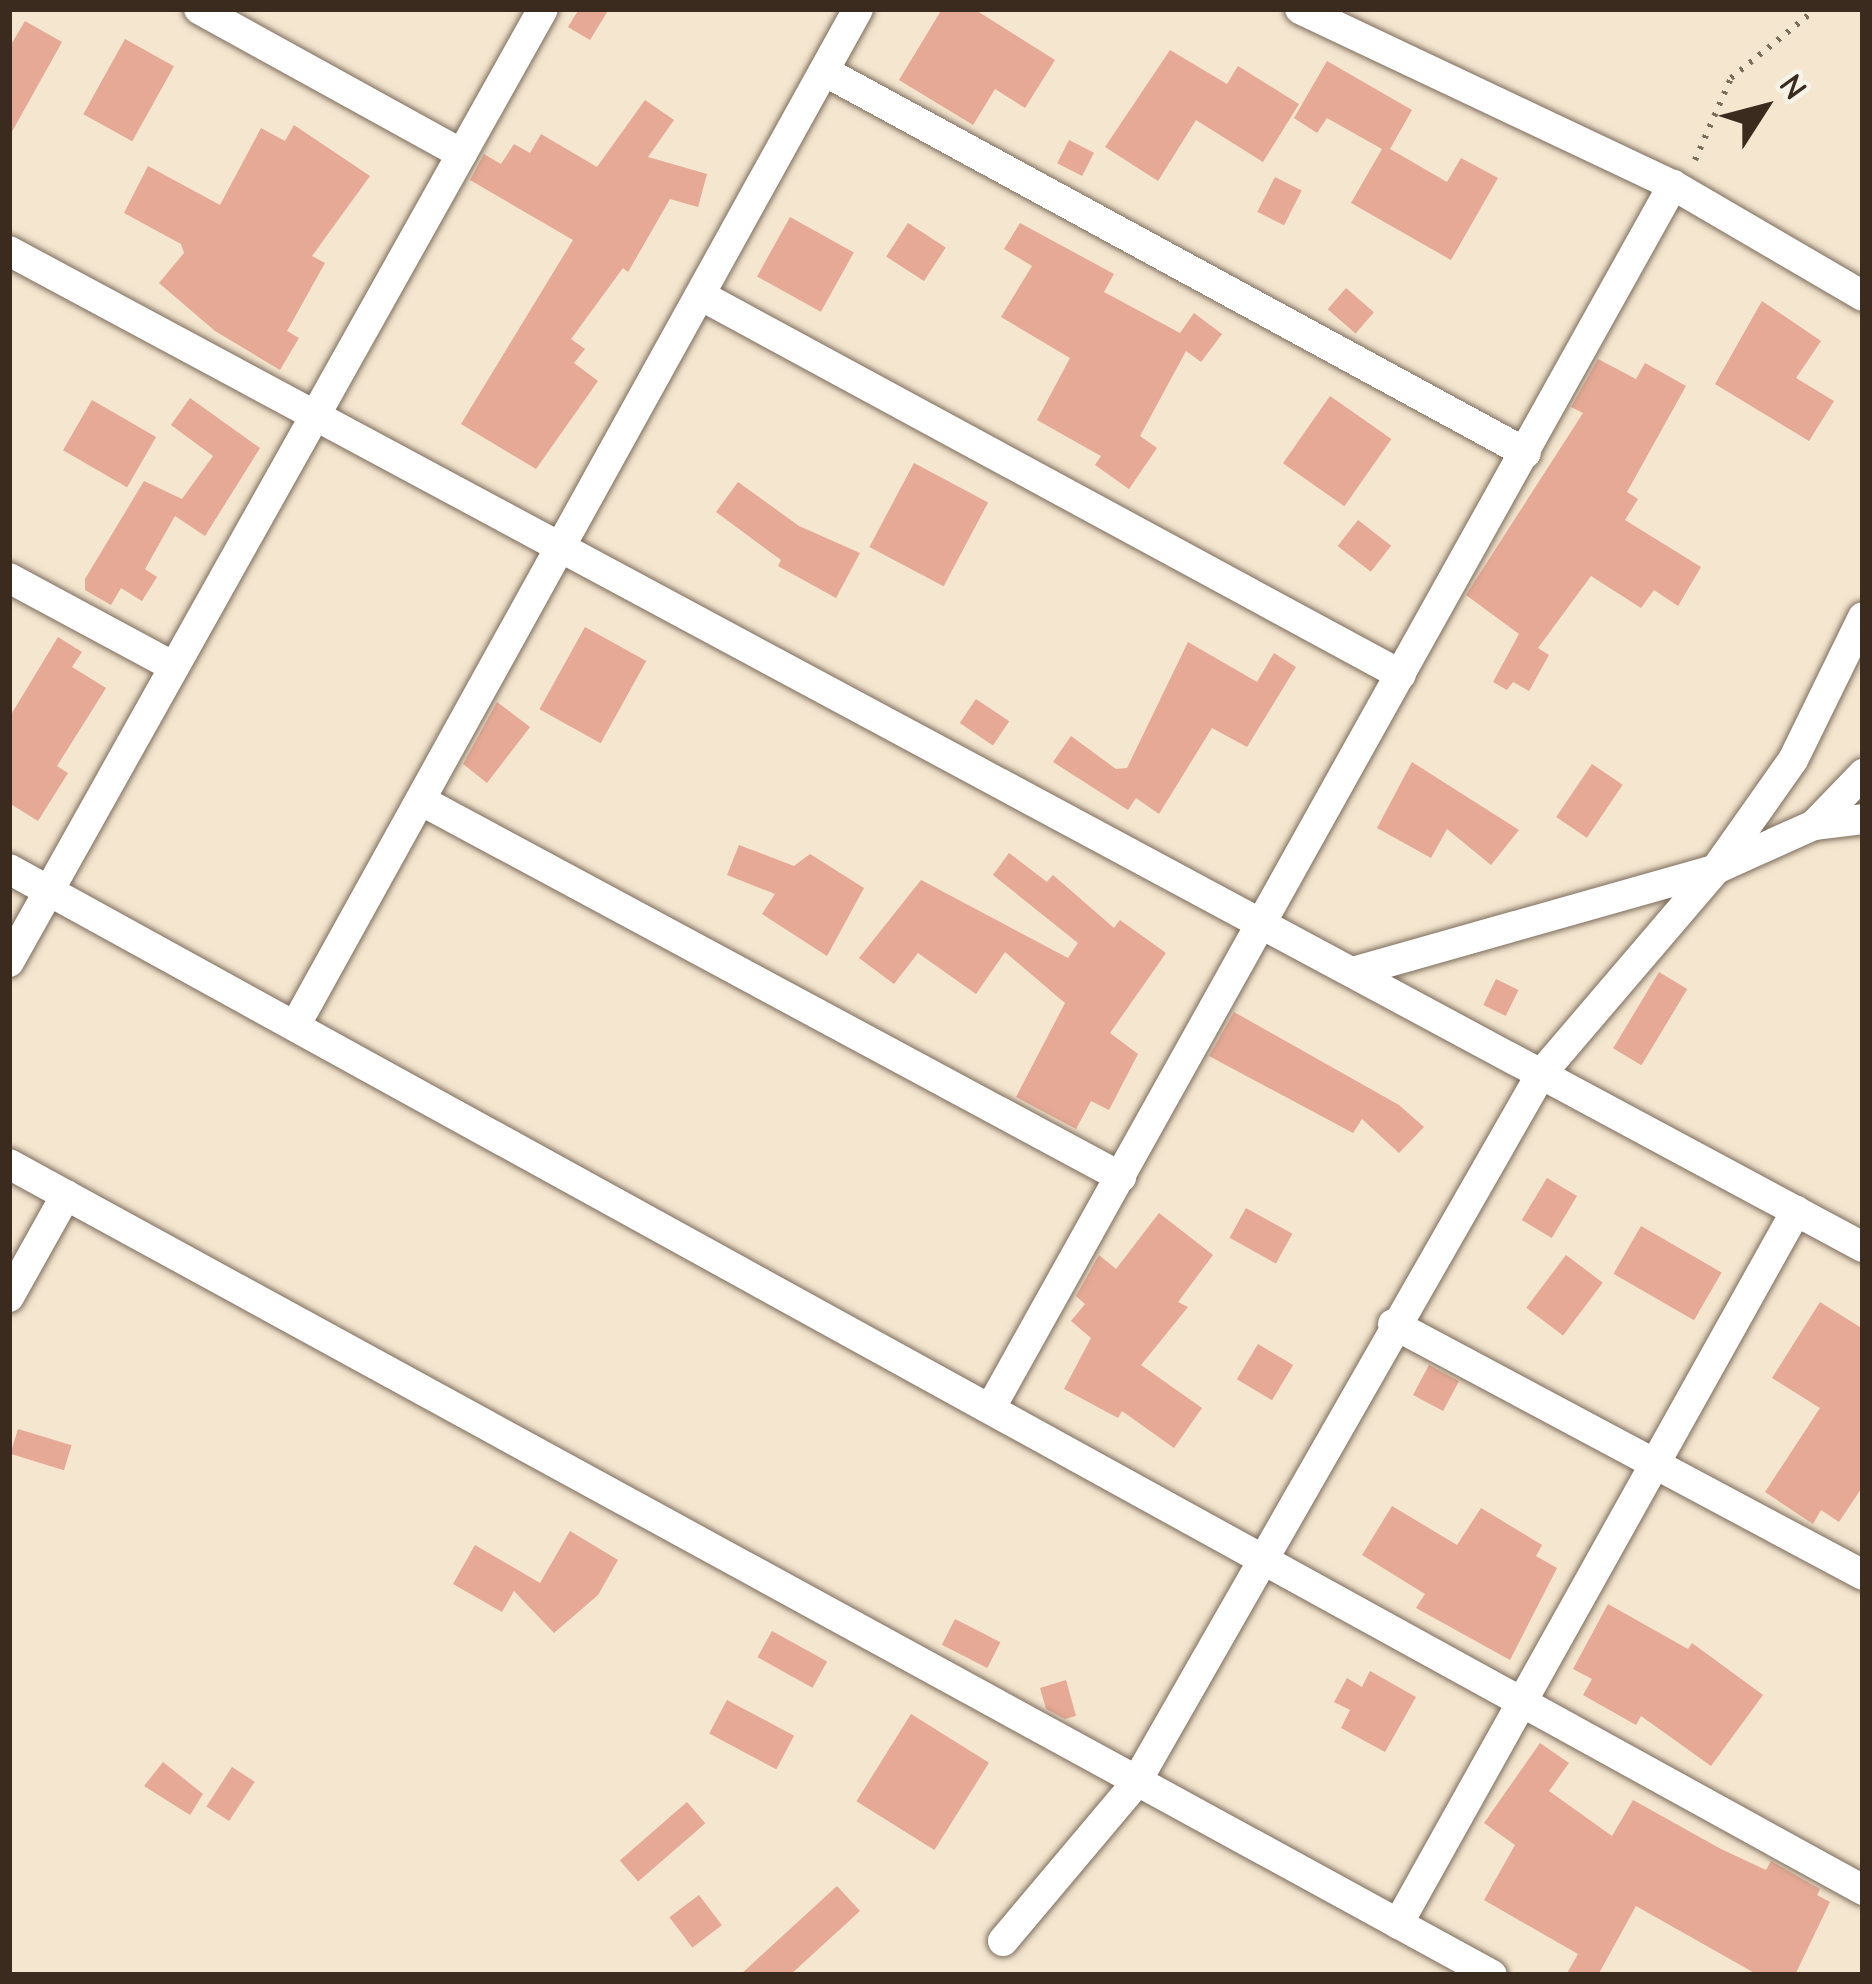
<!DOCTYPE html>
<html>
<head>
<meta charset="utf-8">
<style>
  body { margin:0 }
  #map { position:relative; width:1872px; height:1984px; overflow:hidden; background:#f4e6cf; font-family:"Comic Neue",sans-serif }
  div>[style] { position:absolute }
  .building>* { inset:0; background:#e6a995; transform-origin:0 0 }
  .path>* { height:6px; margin-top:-3px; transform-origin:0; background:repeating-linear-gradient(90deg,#7c6c5c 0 3px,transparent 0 12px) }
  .roads { filter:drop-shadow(0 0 3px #7c6c5c) drop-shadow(0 0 3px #7c6c5c) }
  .minor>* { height:30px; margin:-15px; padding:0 15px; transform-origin:15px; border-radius:15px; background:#fff }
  span { translate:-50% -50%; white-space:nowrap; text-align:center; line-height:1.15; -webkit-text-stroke:9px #f7f3e8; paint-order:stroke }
  .frame { position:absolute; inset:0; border:12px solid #3b2a1e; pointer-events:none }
  .north { position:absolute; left:1704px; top:48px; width:120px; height:120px; -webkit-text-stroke:9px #f7f3e8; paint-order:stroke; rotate:54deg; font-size:33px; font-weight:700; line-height:48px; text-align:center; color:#3b2a1e }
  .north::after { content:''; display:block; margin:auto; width:42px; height:54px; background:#3b2a1e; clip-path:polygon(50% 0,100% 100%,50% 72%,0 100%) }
</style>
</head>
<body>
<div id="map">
  <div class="building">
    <div style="clip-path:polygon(579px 9px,609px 9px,590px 40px,568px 27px)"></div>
    <div style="clip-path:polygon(942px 9px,974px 9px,1055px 60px,1025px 108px,995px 89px,973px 125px,899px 80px)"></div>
    <div style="clip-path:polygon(25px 21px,62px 42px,9px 137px,9px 48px)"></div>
    <div style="left:125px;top:39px;width:56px;height:86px;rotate:29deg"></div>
    <div style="clip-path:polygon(1170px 50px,1227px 84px,1238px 66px,1299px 104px,1263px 162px,1196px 120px,1158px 181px,1105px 147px)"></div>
    <div style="clip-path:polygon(1327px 61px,1412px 110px,1390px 149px,1447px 182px,1461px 158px,1498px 178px,1451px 260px,1351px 203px,1382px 149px,1327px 118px,1317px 133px,1294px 118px)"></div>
    <div style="clip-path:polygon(645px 100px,674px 120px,648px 157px,707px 174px,698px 207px,670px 199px,628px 272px,623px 268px,571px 339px,585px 349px,574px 363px,598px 381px,536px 469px,461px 424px,573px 240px,470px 180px,484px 154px,501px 164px,514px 144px,530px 153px,541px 134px,597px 167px)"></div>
    <div style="clip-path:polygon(294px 125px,370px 176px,312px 256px,325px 263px,287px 331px,299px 338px,280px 370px,215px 331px,159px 283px,184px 253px,181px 244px,124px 213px,148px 166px,220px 205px,261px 128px,285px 141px)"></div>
    <div style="left:1069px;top:140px;width:28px;height:26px;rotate:27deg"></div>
    <div style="left:1275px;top:177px;width:30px;height:39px;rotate:27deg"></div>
    <div style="left:790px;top:217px;width:73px;height:68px;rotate:29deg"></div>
    <div style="left:908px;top:223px;width:45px;height:40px;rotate:33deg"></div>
    <div style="clip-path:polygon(1020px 223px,1114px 274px,1104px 292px,1180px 333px,1194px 313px,1222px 334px,1201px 362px,1186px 351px,1140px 436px,1157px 448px,1129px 489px,1095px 465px,1101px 456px,1037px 420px,1070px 358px,1001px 317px,1032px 266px,1004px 249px)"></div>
    <div style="left:1346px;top:288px;width:37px;height:28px;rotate:41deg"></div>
    <div style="clip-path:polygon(1762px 301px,1821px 341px,1796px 378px,1834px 401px,1809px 441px,1715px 384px)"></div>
    <div style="clip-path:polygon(1598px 359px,1636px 379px,1645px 363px,1686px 386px,1627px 492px,1638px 499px,1625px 520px,1701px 567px,1678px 606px,1654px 590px,1641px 608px,1591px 576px,1538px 648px,1549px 655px,1529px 691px,1513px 682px,1507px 690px,1493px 682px,1519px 634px,1466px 595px,1583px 413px,1571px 407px)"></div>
    <div style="left:1330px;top:396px;width:75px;height:82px;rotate:35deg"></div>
    <div style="clip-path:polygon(190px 398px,260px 448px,205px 536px,175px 516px,145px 569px,157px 577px,142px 601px,121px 588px,111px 605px,85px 590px,85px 579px,144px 481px,182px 499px,213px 456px,171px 425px)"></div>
    <div style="left:92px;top:400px;width:74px;height:58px;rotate:30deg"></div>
    <div style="left:914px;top:463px;width:84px;height:95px;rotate:28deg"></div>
    <div style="clip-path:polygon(738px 482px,799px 526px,860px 553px,836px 598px,778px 566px,781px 560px,716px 512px)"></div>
    <div style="left:1358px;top:520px;width:42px;height:33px;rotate:38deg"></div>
    <div style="left:585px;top:627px;width:70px;height:94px;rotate:29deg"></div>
    <div style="clip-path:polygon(58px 637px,82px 652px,72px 667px,106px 688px,57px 766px,68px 773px,38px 821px,9px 803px,9px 718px)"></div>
    <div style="clip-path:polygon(1188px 642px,1257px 682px,1274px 653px,1296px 667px,1247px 747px,1212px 728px,1159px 814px,1136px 798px,1128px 810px,1053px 762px,1071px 736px,1116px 769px,1127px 768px)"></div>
    <div style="left:976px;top:699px;width:40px;height:29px;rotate:34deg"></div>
    <div style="clip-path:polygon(497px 702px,530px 727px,487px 783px,463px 764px)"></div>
    <div style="clip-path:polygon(1412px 762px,1519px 830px,1491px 865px,1447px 829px,1431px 858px,1377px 828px)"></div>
    <div style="left:1592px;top:764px;width:37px;height:64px;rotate:34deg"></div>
    <div style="clip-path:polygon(739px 845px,794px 866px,810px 854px,864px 888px,827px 956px,762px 914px,775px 894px,727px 875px)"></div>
    <div style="clip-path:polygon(1009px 853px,1047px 882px,1053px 875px,1114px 928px,1120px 920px,1166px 953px,1110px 1033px,1138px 1054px,1109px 1110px,1091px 1101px,1076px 1129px,1016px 1097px,1065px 1003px,1005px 952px,976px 994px,918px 953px,894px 984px,859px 958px,921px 880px,1068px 958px,1078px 943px,993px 875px)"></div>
    <div style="left:1659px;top:972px;width:33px;height:89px;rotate:31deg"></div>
    <div style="left:1496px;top:979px;width:25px;height:29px;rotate:26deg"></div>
    <div style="clip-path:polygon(1234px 1012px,1399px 1105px,1424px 1127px,1399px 1153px,1362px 1119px,1353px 1133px,1209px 1056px)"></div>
    <div style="left:1547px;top:1178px;width:35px;height:49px;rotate:31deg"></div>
    <div style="left:1246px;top:1208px;width:53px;height:34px;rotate:29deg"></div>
    <div style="clip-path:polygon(1159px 1213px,1213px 1255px,1178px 1302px,1188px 1307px,1141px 1365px,1202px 1408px,1174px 1448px,1122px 1411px,1118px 1418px,1064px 1389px,1091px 1338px,1071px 1321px,1085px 1304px,1076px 1296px,1099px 1255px,1116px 1269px)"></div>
    <div style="left:1641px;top:1226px;width:93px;height:55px;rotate:30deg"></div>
    <div style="left:1566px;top:1255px;width:46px;height:66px;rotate:37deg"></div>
    <div style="clip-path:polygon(1820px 1302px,1863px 1329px,1863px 1486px,1839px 1522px,1821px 1510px,1813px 1524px,1765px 1492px,1820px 1408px,1772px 1378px)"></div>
    <div style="left:1258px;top:1344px;width:41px;height:41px;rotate:31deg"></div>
    <div style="left:1429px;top:1365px;width:34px;height:34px;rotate:28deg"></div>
    <div style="left:18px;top:1429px;width:56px;height:26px;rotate:17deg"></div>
    <div style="clip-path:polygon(1392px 1506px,1457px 1545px,1481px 1508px,1542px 1545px,1536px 1556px,1557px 1568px,1510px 1660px,1416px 1608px,1425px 1594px,1362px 1555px)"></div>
    <div style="clip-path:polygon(570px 1531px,618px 1560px,598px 1595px,554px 1633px,514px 1591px,502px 1612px,453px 1584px,475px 1545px,540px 1583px)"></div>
    <div style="clip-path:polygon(1608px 1604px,1688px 1649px,1692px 1643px,1763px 1695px,1711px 1766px,1641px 1716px,1636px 1725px,1583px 1695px,1592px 1679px,1573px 1669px)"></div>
    <div style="left:955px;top:1619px;width:51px;height:29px;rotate:27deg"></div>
    <div style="left:772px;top:1631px;width:63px;height:30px;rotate:29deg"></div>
    <div style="clip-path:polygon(1370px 1671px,1416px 1697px,1385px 1752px,1341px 1728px,1350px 1710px,1334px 1702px,1347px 1678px,1362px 1687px)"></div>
    <div style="clip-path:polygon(1066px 1680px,1076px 1716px,1065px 1719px,1046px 1709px,1040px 1688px)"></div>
    <div style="left:727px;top:1700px;width:76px;height:38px;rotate:28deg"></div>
    <div style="left:911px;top:1714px;width:92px;height:103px;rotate:32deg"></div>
    <div style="clip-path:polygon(1540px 1743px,1569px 1763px,1549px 1791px,1612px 1836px,1633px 1800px,1721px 1849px,1766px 1870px,1771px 1861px,1820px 1889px,1817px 1895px,1830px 1902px,1795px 1975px,1758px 1975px,1636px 1906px,1598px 1975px,1566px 1975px,1578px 1954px,1484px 1900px,1515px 1845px,1484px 1823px)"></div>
    <div style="clip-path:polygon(163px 1762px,203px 1794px,190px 1815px,144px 1786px)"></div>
    <div style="left:232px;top:1767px;width:27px;height:47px;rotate:33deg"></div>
    <div style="left:687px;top:1802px;width:28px;height:89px;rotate:49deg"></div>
    <div style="clip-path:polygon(837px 1886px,860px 1911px,790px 1975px,740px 1975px)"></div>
    <div style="left:699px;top:1895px;width:38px;height:37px;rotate:53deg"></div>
  </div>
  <div class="path">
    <div style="left:1695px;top:160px;width:90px;rotate:-66.3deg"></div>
    <div style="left:1731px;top:78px;width:109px;rotate:-39.1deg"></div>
  </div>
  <div class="roads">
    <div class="minor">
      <div style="left:199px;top:9px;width:300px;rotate:28.9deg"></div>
      <div style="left:1300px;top:9px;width:412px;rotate:25.3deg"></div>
      <div style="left:1673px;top:185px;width:220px;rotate:30.3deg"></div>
      <div style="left:824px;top:71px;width:799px;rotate:28.55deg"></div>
      <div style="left:9px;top:251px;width:2105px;rotate:28.25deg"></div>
      <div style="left:700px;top:295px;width:797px;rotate:28.46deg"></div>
      <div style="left:9px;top:578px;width:187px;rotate:28.3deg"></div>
      <div style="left:422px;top:801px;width:794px;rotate:28.28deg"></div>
      <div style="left:1814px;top:825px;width:71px;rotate:-46.1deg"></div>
      <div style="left:9px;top:869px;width:2117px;rotate:28.84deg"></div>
      <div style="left:9px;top:962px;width:1092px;rotate:-60.74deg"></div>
      <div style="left:1353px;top:972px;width:377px;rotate:-15.8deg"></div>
      <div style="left:1716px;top:869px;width:107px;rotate:-24.2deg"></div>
      <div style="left:1814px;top:825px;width:49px;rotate:-7deg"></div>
      <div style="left:295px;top:1026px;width:1162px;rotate:-61.03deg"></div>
      <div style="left:9px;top:1164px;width:1690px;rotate:28.67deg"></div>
      <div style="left:9px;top:1297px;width:117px;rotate:-60.8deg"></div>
      <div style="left:1393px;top:1324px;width:533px;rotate:28.1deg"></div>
      <div style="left:990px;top:1409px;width:1402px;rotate:-60.84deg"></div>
      <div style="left:1398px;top:1924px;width:817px;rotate:-60.83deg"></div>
      <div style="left:1003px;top:1941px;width:205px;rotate:-49.9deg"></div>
      <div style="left:1135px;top:1784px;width:818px;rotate:-60.24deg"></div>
      <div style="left:1541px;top:1074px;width:270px;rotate:-49.5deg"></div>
      <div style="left:1716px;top:869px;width:133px;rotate:-54.8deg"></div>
      <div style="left:1793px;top:760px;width:159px;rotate:-63.9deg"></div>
    </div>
  </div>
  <div class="frame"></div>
  <div class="north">N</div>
</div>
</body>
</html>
